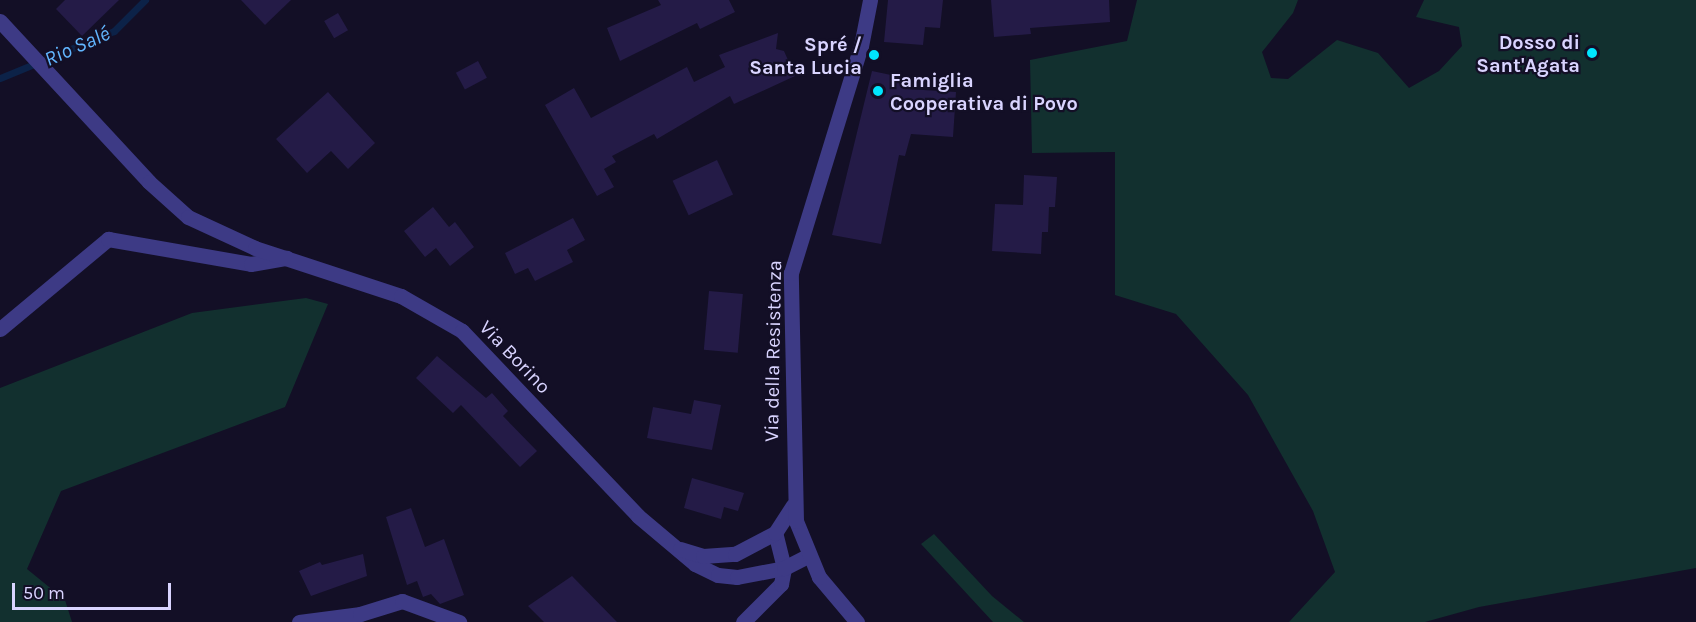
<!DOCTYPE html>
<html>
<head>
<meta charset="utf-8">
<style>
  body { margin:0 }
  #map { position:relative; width:1696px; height:622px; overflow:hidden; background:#130f26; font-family:Karla,sans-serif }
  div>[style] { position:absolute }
  .green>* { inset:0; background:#12302f }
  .stream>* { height:7px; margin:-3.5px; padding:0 3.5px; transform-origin:3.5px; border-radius:3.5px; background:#0c2248 }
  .building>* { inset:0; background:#241b47; transform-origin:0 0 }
  .minor>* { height:15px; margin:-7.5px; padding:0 7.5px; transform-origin:7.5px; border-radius:7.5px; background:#3d3a85 }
  .tertiary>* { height:15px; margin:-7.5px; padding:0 7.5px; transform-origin:7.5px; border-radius:7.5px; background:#3d3a85 }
  .dots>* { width:16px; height:16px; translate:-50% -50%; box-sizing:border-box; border:3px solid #130f26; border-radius:50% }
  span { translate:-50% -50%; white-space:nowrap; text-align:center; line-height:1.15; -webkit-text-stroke:4.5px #130f26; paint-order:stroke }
  .poi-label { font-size:20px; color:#d9d4ff; font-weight:700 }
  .right { translate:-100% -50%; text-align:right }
  .left { translate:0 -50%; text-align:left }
  .street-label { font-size:20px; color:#d9d4ff }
  .water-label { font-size:21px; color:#62b6ff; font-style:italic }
  .scale { position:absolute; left:12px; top:583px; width:159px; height:27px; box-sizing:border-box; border:3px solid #d9d4ff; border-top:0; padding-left:8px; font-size:18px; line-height:21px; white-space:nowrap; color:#d9d4ff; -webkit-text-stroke:4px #130f26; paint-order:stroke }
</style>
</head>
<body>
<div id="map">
  <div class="green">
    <div style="clip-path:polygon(1137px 0,1298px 0,1293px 13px,1262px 52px,1271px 78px,1288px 79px,1337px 40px,1378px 53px,1409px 88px,1439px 71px,1462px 46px,1459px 27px,1416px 17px,1424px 0,1696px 0,1696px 568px,1479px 607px,1425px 622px,1289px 622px,1335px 572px,1313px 511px,1248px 395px,1176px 314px,1115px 295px,1115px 152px,1032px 153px,1030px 60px,1127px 41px)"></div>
    <div style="clip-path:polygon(306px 298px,328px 304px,285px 407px,61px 491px,27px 569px,65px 600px,72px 622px,0 622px,0 388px,192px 313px)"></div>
    <div style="clip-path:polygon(934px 534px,992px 596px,1024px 622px,993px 622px,921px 544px)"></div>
  </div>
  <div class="stream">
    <div style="left:0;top:78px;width:123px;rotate:-22.4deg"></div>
    <div style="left:114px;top:31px;width:44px;rotate:-45deg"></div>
  </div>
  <div class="building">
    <div style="clip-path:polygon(65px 0,119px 0,82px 36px,56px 9px)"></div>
    <div style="clip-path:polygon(241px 0,291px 0,265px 25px)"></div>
    <div style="clip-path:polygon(658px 0,729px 0,735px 12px,700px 29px,697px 23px,620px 61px,607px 28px,661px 5px)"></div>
    <div style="clip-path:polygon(888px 0,943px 0,940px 28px,925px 27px,923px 45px,884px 42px)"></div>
    <div style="clip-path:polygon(991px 0,1109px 0,1110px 22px,1030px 28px,1031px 34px,994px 37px)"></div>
    <div style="left:338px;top:13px;width:20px;height:16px;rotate:60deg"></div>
    <div style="clip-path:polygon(778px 33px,776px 49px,784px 51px,795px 76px,734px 104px,730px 96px,657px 139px,654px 134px,612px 156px,616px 162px,604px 169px,614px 187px,597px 196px,545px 105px,574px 88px,591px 118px,687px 67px,694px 82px,725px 67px,719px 55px)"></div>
    <div style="left:478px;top:61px;width:19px;height:25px;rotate:62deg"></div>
    <div style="clip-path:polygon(872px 71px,910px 79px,907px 89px,956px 92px,953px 137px,911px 134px,905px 156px,899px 155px,881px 244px,832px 235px)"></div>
    <div style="clip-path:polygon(328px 92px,375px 143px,348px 169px,331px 151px,307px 173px,276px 139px)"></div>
    <div style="left:717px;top:160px;width:38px;height:49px;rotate:65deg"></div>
    <div style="clip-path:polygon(1024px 175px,1057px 177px,1055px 207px,1049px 207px,1048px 232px,1042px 232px,1041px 254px,992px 251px,995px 204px,1023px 205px)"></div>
    <div style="clip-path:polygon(433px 207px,449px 227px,455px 222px,474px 247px,450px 266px,436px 248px,425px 257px,404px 231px)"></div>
    <div style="clip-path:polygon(573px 218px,585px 240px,567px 250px,573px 262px,535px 281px,528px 268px,515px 274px,505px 253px)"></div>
    <div style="left:709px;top:291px;width:34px;height:59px;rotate:5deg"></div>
    <div style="clip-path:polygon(437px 356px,486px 398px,492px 393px,508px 411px,503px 416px,537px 451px,520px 467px,461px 405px,453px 413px,416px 378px)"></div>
    <div style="clip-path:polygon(694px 400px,721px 405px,712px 450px,647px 438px,653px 407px,691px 414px)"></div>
    <div style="clip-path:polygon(692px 478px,744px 493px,738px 511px,724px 507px,721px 519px,684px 508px)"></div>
    <div style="clip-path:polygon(411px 508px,425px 547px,444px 539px,464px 595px,440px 604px,431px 594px,423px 597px,417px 581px,407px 585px,386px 517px)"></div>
    <div style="clip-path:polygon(363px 554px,367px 576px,311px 596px,299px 571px,320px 562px,322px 565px)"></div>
    <div style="clip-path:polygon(572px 576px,617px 622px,544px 622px,528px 606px)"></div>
  </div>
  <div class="minor">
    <div style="left:0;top:329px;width:141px;rotate:-39.8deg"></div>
    <div style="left:108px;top:239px;width:145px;rotate:9.9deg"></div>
    <div style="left:251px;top:264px;width:36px;rotate:-10deg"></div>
    <div style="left:299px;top:622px;width:62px;rotate:-7.5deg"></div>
    <div style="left:360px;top:614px;width:44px;rotate:-17.2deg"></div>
    <div style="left:402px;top:601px;width:61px;rotate:20.2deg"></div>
    <div style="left:743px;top:622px;width:54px;rotate:-45deg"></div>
    <div style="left:781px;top:584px;width:16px;rotate:-79deg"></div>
    <div style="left:784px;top:568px;width:36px;rotate:-104deg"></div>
  </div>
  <div class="tertiary">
    <div style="left:0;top:21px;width:219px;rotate:47.2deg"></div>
    <div style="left:149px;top:182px;width:52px;rotate:41.9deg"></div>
    <div style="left:188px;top:217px;width:74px;rotate:24.8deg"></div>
    <div style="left:255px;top:248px;width:154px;rotate:18.2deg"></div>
    <div style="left:401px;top:296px;width:70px;rotate:29.8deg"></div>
    <div style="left:462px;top:331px;width:255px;rotate:46.4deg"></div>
    <div style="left:638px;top:516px;width:75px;rotate:40.1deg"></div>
    <div style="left:695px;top:564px;width:25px;rotate:26deg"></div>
    <div style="left:718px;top:575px;width:19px;rotate:6deg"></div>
    <div style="left:737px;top:577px;width:48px;rotate:-10.8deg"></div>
    <div style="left:784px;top:568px;width:27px;rotate:-27deg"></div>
    <div style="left:680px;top:549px;width:24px;rotate:17deg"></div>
    <div style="left:703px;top:556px;width:32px;rotate:-4deg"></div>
    <div style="left:735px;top:554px;width:45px;rotate:-27.7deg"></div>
    <div style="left:775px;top:533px;width:33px;rotate:-57deg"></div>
    <div style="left:857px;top:622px;width:59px;rotate:-130.2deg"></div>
    <div style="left:819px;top:577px;width:61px;rotate:-112.3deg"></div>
    <div style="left:796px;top:521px;width:248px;rotate:-91.2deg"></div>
    <div style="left:791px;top:273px;width:238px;rotate:-72.9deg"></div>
    <div style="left:861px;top:46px;width:47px;rotate:-78.9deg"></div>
  </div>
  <div class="dots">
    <div style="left:1592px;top:53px;background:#00e5ff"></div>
    <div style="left:874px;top:55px;background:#00e5ff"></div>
    <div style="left:878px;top:91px;background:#00e5ff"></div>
  </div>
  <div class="poi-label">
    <span class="right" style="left:1580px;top:54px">Dosso di<br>Sant'Agata</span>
    <span class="right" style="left:862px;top:56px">Spré /<br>Santa Lucia</span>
    <span class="left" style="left:890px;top:92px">Famiglia<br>Cooperativa di Povo</span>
  </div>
  <div class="street-label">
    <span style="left:773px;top:351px;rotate:-89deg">Via della Resistenza</span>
    <span style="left:515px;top:357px;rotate:46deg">Via Borino</span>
  </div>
  <div class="water-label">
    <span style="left:77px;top:46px;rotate:-24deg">Rio Salé</span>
  </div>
  <div class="scale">50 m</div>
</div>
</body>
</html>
